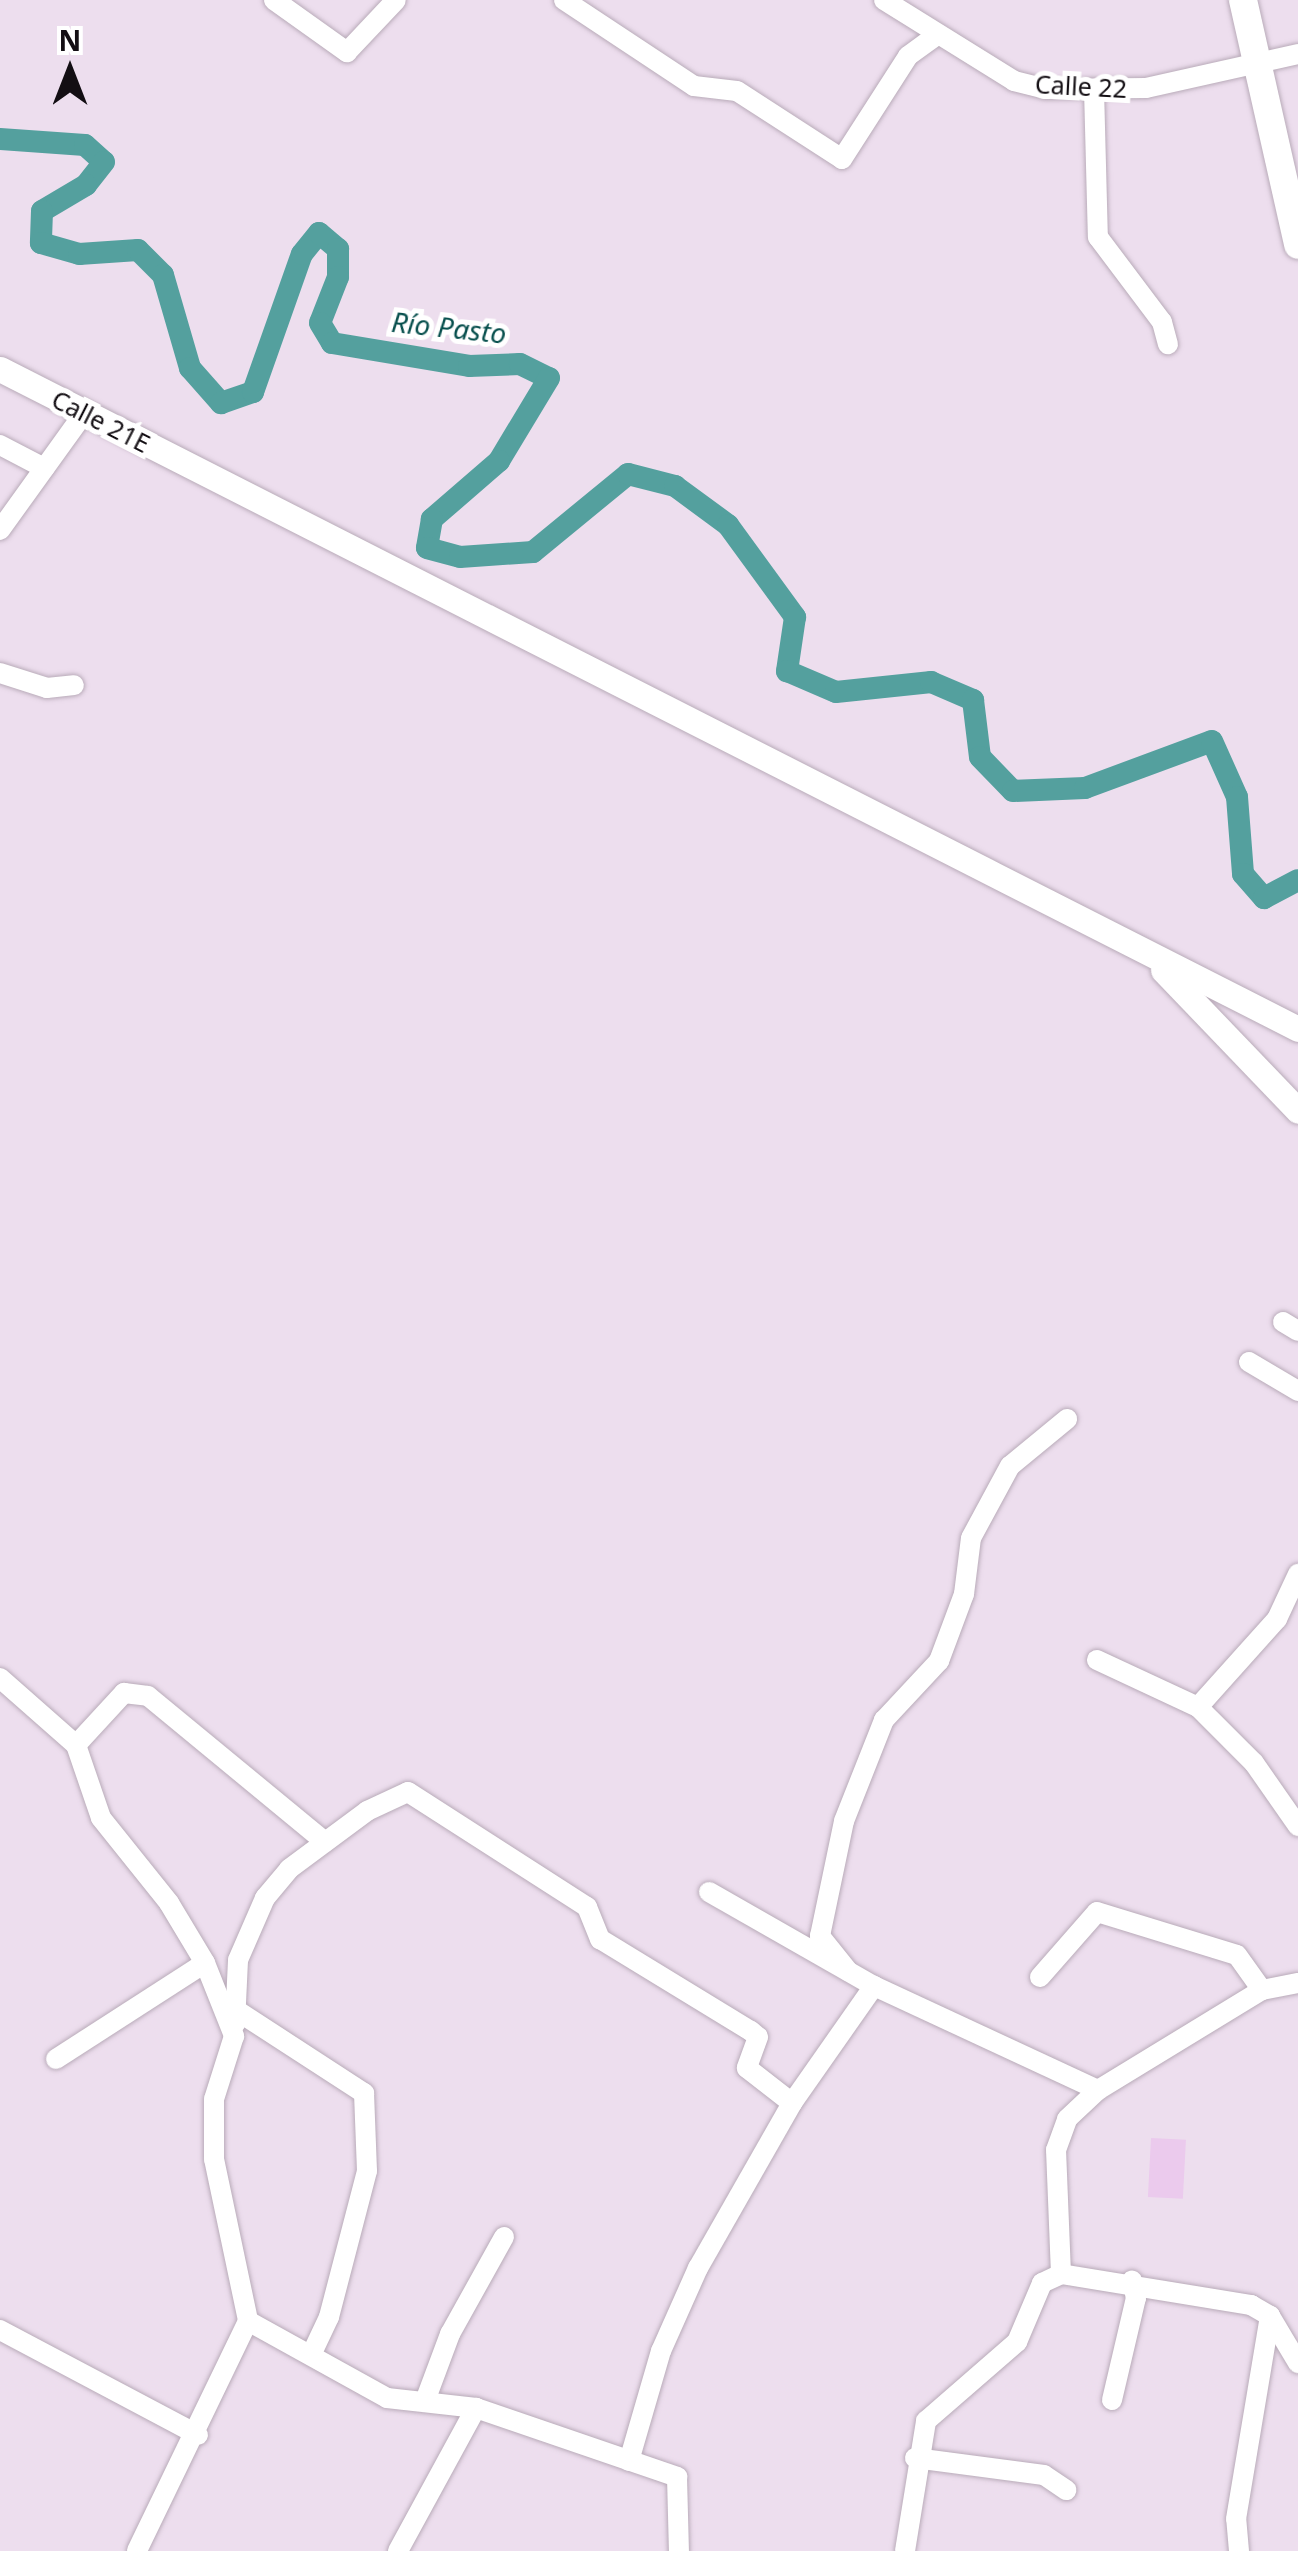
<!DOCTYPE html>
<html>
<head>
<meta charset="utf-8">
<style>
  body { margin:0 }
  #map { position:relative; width:1298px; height:2551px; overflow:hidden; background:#eddeee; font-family:"Noto Sans",sans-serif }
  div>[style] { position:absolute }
  .green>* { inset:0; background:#ebcaed; transform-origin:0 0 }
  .river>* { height:22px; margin:-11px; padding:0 11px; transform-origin:11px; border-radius:11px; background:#54a09e }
  .roads { filter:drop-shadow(0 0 2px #b9abb9) drop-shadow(0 0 2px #b9abb9) }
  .minor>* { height:20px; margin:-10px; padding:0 10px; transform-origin:10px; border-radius:10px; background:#fff }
  .major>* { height:25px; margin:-12.5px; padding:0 12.5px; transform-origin:12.5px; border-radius:12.5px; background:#fff }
  .highway>* { height:28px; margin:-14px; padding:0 14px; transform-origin:14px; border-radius:14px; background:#fff }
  span { translate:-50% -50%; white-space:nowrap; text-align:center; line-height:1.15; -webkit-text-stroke:10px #fff; paint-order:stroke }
  .street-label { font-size:25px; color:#130e13 }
  .water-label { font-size:28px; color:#074f4d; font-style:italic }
  .north { position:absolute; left:20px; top:20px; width:100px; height:100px; -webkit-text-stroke:8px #fff; paint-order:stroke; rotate:0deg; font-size:28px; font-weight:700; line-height:40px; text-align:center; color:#130e13 }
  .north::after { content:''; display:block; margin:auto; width:35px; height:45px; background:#130e13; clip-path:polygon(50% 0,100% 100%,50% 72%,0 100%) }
</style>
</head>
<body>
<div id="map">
  <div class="green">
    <div style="left:1151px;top:2138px;width:35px;height:59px;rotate:3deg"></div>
  </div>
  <div class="river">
    <div style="left:0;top:139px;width:85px;rotate:4deg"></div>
    <div style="left:85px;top:145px;width:25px;rotate:42deg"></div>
    <div style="left:104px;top:162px;width:29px;rotate:128deg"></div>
    <div style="left:86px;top:185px;width:51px;rotate:149.4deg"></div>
    <div style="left:42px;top:211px;width:32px;rotate:92deg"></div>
    <div style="left:41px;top:243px;width:40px;rotate:16deg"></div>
    <div style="left:79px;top:254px;width:59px;rotate:-3.9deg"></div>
    <div style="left:138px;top:250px;width:35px;rotate:45deg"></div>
    <div style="left:163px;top:275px;width:97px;rotate:73.8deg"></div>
    <div style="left:190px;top:368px;width:47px;rotate:48.5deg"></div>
    <div style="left:221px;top:403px;width:34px;rotate:-19deg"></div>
    <div style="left:253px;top:392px;width:146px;rotate:-70.5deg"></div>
    <div style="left:302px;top:254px;width:27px;rotate:-51deg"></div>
    <div style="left:319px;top:233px;width:25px;rotate:40deg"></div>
    <div style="left:338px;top:249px;width:28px;rotate:90deg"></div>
    <div style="left:338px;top:277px;width:49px;rotate:111.4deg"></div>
    <div style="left:320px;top:323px;width:23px;rotate:59deg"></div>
    <div style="left:332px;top:343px;width:139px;rotate:9.5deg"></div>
    <div style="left:469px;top:366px;width:51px;rotate:-2.2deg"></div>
    <div style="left:520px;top:364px;width:32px;rotate:26deg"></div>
    <div style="left:549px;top:378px;width:97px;rotate:121.1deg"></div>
    <div style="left:499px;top:461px;width:89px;rotate:139.1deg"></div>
    <div style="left:432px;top:519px;width:29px;rotate:100deg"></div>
    <div style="left:427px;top:548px;width:34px;rotate:15deg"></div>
    <div style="left:460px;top:557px;width:73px;rotate:-3.9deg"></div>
    <div style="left:533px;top:552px;width:123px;rotate:-39.4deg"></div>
    <div style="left:628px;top:474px;width:49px;rotate:14.3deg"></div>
    <div style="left:675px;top:486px;width:66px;rotate:36.3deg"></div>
    <div style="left:728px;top:525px;width:114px;rotate:53.9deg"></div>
    <div style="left:795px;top:617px;width:55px;rotate:98.4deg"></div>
    <div style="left:787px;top:671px;width:53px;rotate:23.2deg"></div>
    <div style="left:836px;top:692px;width:96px;rotate:-6deg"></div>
    <div style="left:931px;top:682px;width:46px;rotate:23.2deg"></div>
    <div style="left:973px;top:700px;width:57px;rotate:83deg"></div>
    <div style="left:980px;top:757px;width:47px;rotate:45.9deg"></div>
    <div style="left:1013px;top:791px;width:72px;rotate:-2.4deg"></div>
    <div style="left:1085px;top:788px;width:135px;rotate:-20.3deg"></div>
    <div style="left:1212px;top:741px;width:61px;rotate:65.9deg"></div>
    <div style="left:1237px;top:797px;width:77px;rotate:85.5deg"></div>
    <div style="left:1243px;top:874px;width:32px;rotate:49deg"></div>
    <div style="left:1264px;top:898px;width:38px;rotate:-28deg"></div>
  </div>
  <div class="roads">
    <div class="minor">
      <div style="left:274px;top:0;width:90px;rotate:35.5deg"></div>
      <div style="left:347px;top:52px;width:71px;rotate:-46.7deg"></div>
      <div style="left:564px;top:0;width:156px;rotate:33.5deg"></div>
      <div style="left:694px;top:86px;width:43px;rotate:6.6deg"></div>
      <div style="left:737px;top:91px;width:125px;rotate:32.9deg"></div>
      <div style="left:842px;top:159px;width:122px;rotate:-57.3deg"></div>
      <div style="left:908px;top:56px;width:36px;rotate:-36deg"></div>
      <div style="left:884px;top:0;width:153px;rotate:31.9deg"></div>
      <div style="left:1014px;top:81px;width:32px;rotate:14deg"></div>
      <div style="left:1045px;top:89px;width:101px;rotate:-0.6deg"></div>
      <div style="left:1146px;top:88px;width:156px;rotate:-12.6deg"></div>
      <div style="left:1094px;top:89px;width:148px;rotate:88.5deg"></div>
      <div style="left:1098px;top:237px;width:106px;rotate:53deg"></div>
      <div style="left:1162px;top:322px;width:23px;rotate:75deg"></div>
      <div style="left:0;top:445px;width:50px;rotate:27.6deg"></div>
      <div style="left:0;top:530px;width:144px;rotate:-54.3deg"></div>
      <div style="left:0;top:673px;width:49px;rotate:17.7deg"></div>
      <div style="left:47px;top:688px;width:27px;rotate:-6deg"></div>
      <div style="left:1283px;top:1322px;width:17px;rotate:31deg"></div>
      <div style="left:1249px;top:1362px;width:57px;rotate:30.6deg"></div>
      <div style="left:1097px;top:1660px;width:111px;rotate:25deg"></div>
      <div style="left:1198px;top:1707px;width:79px;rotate:45deg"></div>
      <div style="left:1254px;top:1763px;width:77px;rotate:55.1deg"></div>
      <div style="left:0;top:1678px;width:101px;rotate:41.4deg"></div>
      <div style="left:76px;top:1745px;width:77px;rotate:71.1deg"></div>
      <div style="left:101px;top:1818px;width:109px;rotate:51.3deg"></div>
      <div style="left:169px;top:1903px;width:70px;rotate:59deg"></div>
      <div style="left:205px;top:1963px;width:79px;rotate:68.3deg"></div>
      <div style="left:234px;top:2036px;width:66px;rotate:107.6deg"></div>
      <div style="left:214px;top:2099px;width:60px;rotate:90deg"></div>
      <div style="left:214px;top:2159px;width:166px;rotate:78.1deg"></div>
      <div style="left:248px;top:2321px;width:255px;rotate:115.8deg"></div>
      <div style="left:1198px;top:1707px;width:118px;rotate:-48.1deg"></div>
      <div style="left:1277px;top:1619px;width:50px;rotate:-65deg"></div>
      <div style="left:76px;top:1745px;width:71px;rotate:-47.3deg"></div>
      <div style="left:124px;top:1693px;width:24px;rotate:7deg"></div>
      <div style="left:148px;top:1696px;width:229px;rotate:39.5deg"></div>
      <div style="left:709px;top:1892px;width:190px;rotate:29.7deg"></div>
      <div style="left:874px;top:1986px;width:247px;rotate:24.9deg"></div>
      <div style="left:848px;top:1971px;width:45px;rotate:-128.7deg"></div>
      <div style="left:820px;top:1936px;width:117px;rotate:-78.2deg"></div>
      <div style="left:844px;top:1821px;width:109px;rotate:-68.4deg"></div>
      <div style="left:884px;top:1720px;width:81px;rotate:-47deg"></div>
      <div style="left:939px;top:1661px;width:72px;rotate:-69.5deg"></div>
      <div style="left:964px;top:1594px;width:56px;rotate:-82.9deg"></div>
      <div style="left:971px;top:1538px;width:82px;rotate:-61.6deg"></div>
      <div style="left:1010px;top:1466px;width:74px;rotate:-39.5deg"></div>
      <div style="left:1040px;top:1977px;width:86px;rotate:-48.8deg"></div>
      <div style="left:1097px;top:1912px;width:146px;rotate:17.1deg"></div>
      <div style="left:1237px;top:1955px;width:43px;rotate:54.5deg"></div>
      <div style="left:236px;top:2010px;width:153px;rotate:33deg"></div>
      <div style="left:364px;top:2093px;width:78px;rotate:87.8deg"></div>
      <div style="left:367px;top:2171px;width:151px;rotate:104.6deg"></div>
      <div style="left:329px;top:2317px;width:42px;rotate:115.3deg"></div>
      <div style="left:235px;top:2024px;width:64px;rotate:-87.3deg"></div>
      <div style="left:238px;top:1960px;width:68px;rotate:-66.5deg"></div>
      <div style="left:265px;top:1898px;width:38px;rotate:-50deg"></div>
      <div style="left:289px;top:1869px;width:97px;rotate:-36.6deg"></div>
      <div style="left:367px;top:1811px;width:45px;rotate:-24.9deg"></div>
      <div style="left:408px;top:1792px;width:213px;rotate:32.7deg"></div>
      <div style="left:587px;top:1907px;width:35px;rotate:68deg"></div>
      <div style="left:600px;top:1939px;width:177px;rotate:31.4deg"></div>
      <div style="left:751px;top:2031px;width:9px;rotate:41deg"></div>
      <div style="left:758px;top:2037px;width:33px;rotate:110deg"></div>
      <div style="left:747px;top:2068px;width:57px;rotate:37.9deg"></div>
      <div style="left:56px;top:2059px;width:177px;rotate:-32.8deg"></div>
      <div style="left:1061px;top:2274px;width:124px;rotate:-92.3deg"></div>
      <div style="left:1056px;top:2150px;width:33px;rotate:-70deg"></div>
      <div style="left:1067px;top:2119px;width:42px;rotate:-43.1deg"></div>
      <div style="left:1098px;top:2090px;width:192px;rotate:-31.4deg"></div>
      <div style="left:1262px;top:1990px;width:37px;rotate:-11deg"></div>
      <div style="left:248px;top:2321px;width:159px;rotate:29deg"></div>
      <div style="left:387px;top:2398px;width:90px;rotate:6.4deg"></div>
      <div style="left:476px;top:2408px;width:213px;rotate:18.9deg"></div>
      <div style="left:677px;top:2477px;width:74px;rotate:88.5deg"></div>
      <div style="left:0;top:2330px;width:224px;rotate:27.9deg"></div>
      <div style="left:1112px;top:2400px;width:105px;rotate:-76.8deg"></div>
      <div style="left:1136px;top:2298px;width:18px;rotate:-103deg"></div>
      <div style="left:425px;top:2401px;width:72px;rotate:-69.5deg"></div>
      <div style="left:450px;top:2334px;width:111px;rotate:-60.9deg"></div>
      <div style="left:915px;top:2458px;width:130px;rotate:7.5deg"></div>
      <div style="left:1044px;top:2475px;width:27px;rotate:34deg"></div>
      <div style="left:629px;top:2461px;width:115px;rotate:-73.8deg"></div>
      <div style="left:661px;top:2351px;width:91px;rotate:-66deg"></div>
      <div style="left:698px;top:2268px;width:190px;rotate:-60.3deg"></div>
      <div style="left:792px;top:2103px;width:143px;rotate:-55deg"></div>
      <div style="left:398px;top:2551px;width:163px;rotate:-61.4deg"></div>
      <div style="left:905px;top:2551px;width:132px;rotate:-80.8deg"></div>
      <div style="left:926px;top:2421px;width:121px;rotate:-41deg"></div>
      <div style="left:1017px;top:2342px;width:64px;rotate:-67deg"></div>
      <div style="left:1042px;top:2283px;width:21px;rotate:-25deg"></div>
      <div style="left:1061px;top:2274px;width:193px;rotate:9.3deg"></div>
      <div style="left:1251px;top:2305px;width:22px;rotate:30deg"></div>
      <div style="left:1270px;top:2316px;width:55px;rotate:59.2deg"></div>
      <div style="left:1239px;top:2551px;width:32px;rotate:-95deg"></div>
      <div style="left:1236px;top:2519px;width:206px;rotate:-80.5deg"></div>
    </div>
    <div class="major">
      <div style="left:0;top:369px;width:1456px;rotate:26.95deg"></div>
      <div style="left:1163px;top:970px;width:195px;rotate:46.2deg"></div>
    </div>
    <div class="highway">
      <div style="left:1243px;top:0;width:251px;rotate:77.3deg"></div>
    </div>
  </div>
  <div class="street-label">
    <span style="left:1081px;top:86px;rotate:3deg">Calle 22</span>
    <span style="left:101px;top:421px;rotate:27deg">Calle 21E</span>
  </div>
  <div class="water-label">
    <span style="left:449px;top:327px;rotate:6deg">Río Pasto</span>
  </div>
  <div class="north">N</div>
</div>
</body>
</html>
